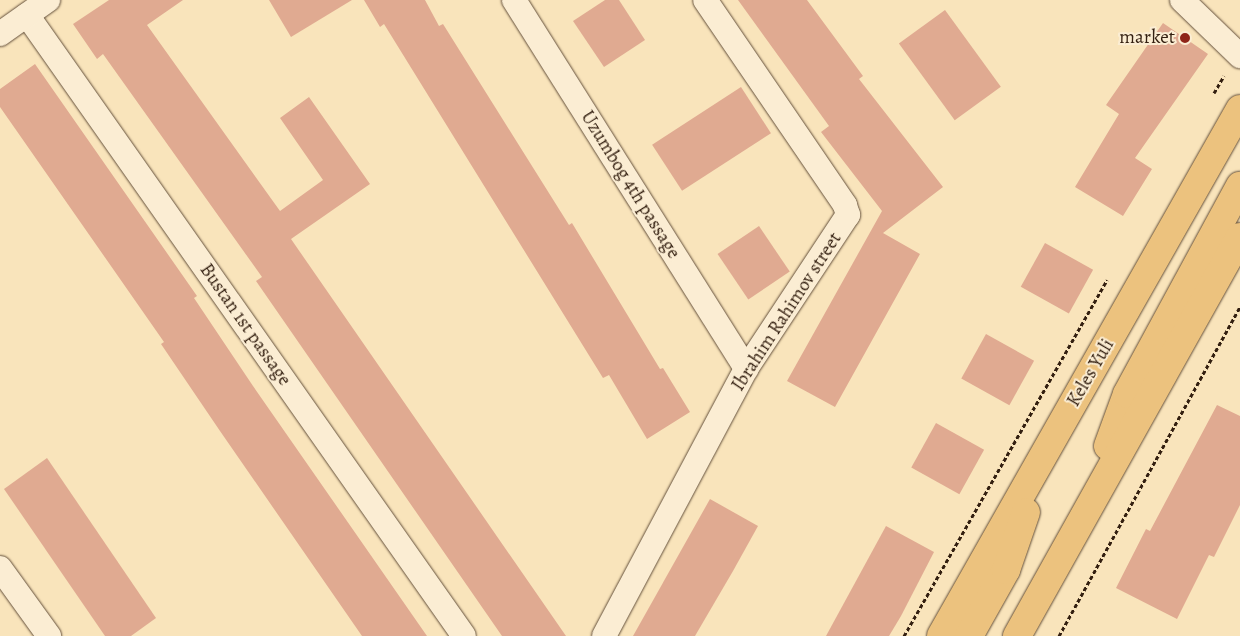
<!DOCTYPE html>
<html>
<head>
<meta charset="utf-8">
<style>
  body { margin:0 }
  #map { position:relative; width:1240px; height:636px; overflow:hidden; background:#f9e4bb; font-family:Alegreya,serif }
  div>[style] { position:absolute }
  .building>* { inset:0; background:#e0aa91; transform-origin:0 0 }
  .path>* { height:3px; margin-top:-1.5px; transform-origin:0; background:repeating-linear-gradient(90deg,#331f10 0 4px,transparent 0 6.5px) }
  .roads { filter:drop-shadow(0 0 1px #64503b) drop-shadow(0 0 1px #64503b) }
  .street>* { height:24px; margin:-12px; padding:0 12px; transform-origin:12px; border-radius:12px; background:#fbedd3 }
  .primary>* { height:28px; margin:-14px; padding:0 14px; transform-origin:14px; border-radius:14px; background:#ecc27e }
  .dots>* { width:14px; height:14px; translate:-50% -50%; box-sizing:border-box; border:2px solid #fbedd3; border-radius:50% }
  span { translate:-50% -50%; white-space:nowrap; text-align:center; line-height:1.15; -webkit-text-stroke:4px #fbedd3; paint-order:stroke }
  .poi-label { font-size:19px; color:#331f10 }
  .right { translate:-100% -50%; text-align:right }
  .street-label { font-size:19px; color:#331f10 }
</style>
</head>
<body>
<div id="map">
  <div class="building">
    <div style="clip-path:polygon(109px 0,183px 0,147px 25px,280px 211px,323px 180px,280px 118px,309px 97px,370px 184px,291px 239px,566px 636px,502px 636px,256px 281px,262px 277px,103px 54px,97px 59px,73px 24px)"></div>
    <div style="clip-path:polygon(269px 0,352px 0,291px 37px)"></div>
    <div style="clip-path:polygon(364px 0,425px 0,439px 26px,443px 24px,569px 225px,572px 223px,660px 369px,663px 368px,690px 412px,647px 439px,609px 375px,603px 378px,384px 24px,380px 27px)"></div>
    <div style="clip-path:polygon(605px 0,619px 0,645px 40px,604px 67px,573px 21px)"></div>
    <div style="clip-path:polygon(738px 0,807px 0,863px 76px,859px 79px,943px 187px,883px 233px,920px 254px,835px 407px,787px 381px,882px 211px,821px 132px,829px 126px)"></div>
    <div style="left:945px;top:10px;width:95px;height:57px;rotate:54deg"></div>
    <div style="clip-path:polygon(1163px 23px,1208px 54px,1135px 158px,1152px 169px,1123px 216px,1075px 187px,1119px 114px,1106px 105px)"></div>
    <div style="clip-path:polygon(35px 64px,197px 296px,194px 298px,253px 386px,427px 636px,362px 636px,220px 431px,161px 344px,164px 342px,0 107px,0 89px)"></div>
    <div style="left:741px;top:87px;width:55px;height:106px;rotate:57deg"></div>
    <div style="left:759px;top:226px;width:55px;height:50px;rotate:56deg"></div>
    <div style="left:1045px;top:243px;width:55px;height:50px;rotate:29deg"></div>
    <div style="left:986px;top:334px;width:55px;height:51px;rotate:29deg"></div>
    <div style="clip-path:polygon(1217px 405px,1240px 416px,1240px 505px,1214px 557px,1209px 555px,1177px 619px,1116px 588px,1146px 529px,1150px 531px)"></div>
    <div style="left:936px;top:423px;width:55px;height:51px;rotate:29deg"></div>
    <div style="clip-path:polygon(47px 458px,156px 618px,131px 636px,105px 636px,4px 489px)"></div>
    <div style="clip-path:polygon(710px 499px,758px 526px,733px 571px,695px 636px,633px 636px)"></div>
    <div style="clip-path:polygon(886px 526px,934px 552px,901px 616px,889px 636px,826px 636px)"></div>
  </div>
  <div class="path">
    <div style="left:1214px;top:93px;width:20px;rotate:-60deg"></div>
    <div style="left:904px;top:636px;width:410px;rotate:-60.3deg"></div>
    <div style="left:1059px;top:636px;width:376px;rotate:-61.2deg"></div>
  </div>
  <div class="roads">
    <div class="street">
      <div style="left:514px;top:0;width:436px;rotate:57.8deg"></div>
      <div style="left:1182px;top:0;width:81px;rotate:44deg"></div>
      <div style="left:27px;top:15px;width:759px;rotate:54.87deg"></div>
      <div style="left:0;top:34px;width:59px;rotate:-35.3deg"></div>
      <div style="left:0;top:568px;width:84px;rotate:54.2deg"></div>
      <div style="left:604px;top:636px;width:302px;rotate:-62deg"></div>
      <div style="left:746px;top:369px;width:185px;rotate:-56.5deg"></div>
      <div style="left:848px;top:215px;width:10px;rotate:-107deg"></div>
      <div style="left:845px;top:205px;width:248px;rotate:-124.3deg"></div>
    </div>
    <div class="primary">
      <div style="left:1108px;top:446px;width:55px;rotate:-69.9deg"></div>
      <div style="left:1127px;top:394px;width:237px;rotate:-61.5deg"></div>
      <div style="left:941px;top:636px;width:606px;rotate:-60.43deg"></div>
      <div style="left:969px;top:636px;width:76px;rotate:-60.7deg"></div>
      <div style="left:1006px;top:570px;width:61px;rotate:-71deg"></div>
      <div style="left:1017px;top:636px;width:457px;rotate:-60.8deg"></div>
    </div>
  </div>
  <div class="dots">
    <div style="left:1185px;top:38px;background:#8f2418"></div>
  </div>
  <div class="poi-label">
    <span class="right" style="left:1175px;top:38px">market</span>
  </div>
  <div class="street-label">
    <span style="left:630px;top:185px;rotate:58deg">Uzumbog 4th passage</span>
    <span style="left:787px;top:312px;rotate:-57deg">Ibrahim Rahimov street</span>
    <span style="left:245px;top:325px;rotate:55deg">Bustan 1st passage</span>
    <span style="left:1091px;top:373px;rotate:-60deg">Keles Yuli</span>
  </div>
</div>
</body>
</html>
